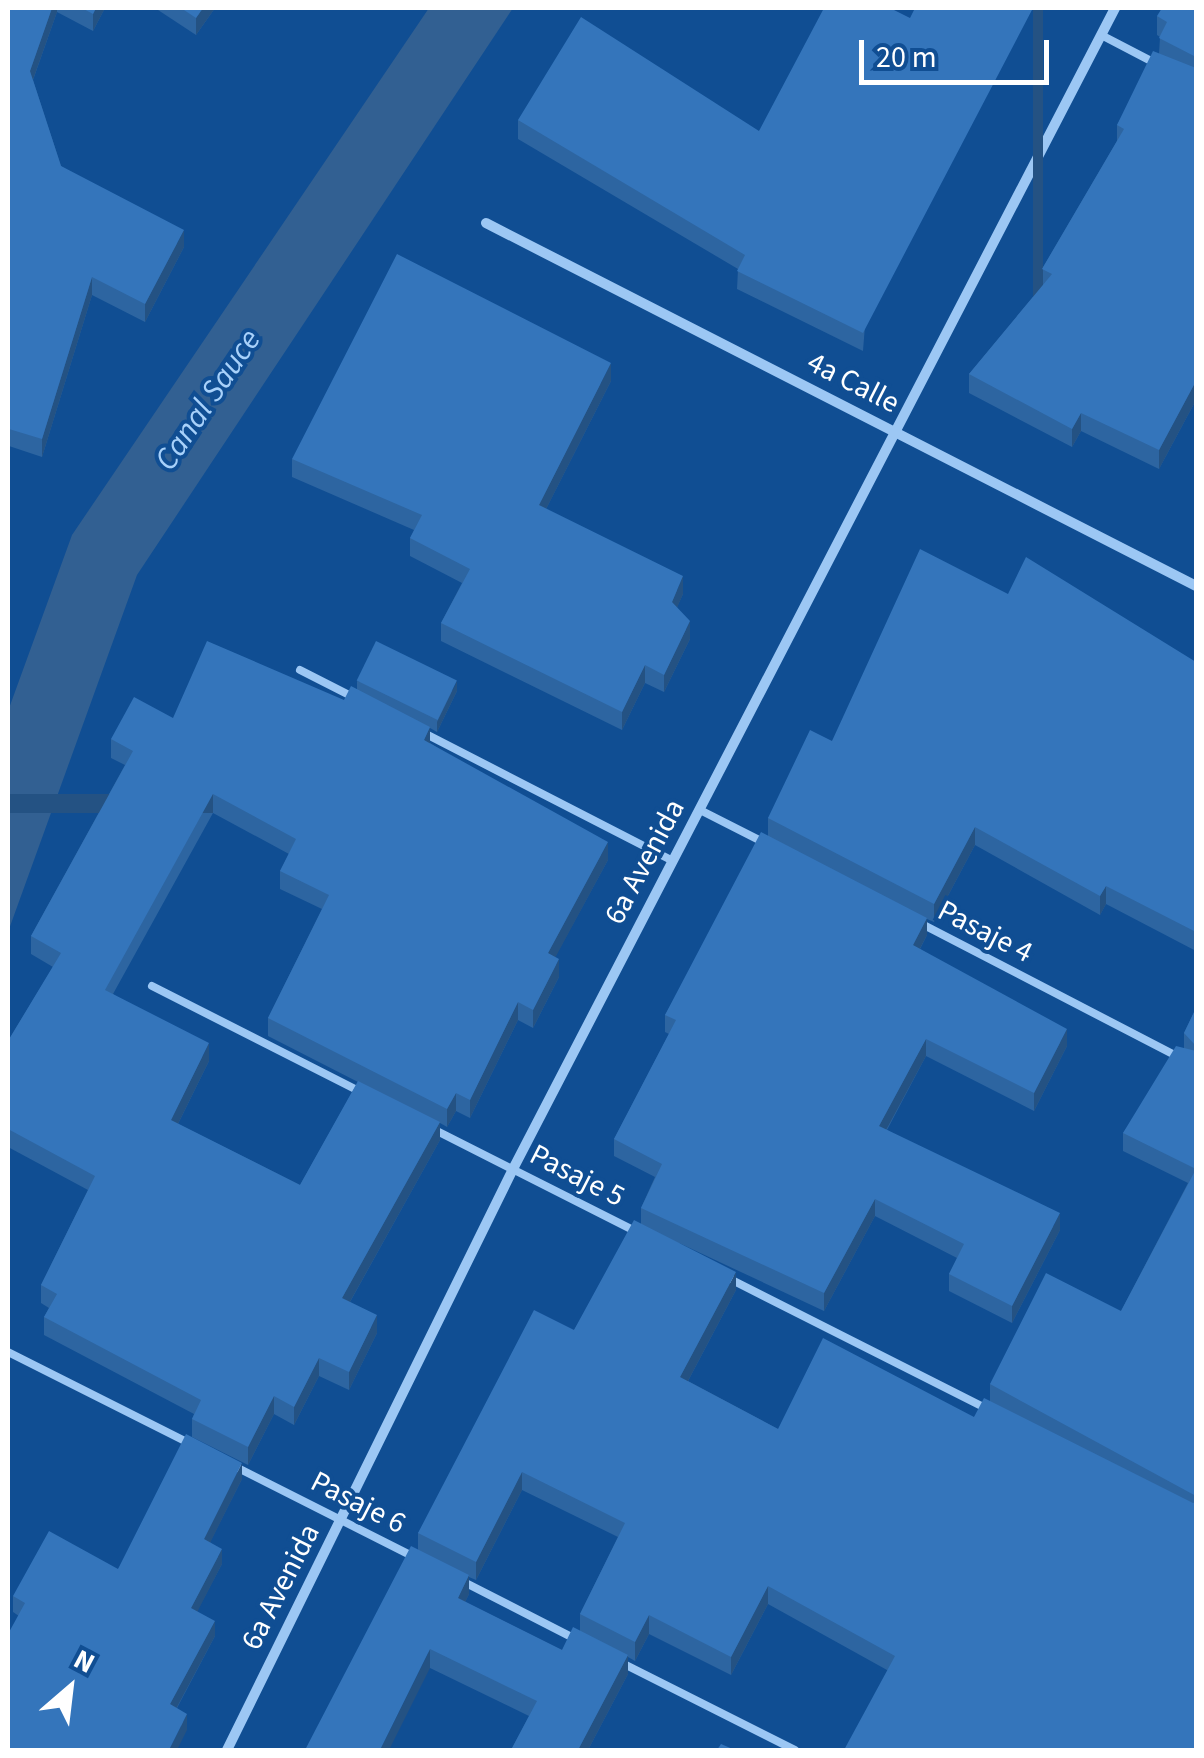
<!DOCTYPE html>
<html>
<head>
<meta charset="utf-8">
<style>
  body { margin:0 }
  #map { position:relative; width:1204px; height:1758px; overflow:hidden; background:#104e93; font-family:"Source Sans 3",sans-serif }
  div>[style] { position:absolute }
  .water>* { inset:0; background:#326092 }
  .service>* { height:8px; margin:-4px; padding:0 4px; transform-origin:4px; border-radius:4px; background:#9cc7f4 }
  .minor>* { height:10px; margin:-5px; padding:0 5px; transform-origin:5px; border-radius:5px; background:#9cc7f4 }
  .wall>* { inset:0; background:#2d65a1 }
  .shaded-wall>* { inset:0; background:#245283; transform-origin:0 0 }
  .building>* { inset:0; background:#3475bb; transform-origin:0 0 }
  span { translate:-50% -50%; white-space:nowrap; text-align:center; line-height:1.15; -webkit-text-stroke:8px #104e93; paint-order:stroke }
  .street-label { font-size:30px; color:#fff }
  .water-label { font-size:32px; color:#a8d1fa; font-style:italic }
  .frame { position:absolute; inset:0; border:10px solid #fff; pointer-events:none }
  .north { position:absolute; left:20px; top:1638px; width:100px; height:100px; -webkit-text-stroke:8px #104e93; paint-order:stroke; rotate:28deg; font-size:28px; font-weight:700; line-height:40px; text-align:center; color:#fff }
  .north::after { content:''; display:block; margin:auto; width:35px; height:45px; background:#fff; clip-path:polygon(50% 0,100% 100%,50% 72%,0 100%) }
  .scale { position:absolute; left:859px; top:40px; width:190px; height:45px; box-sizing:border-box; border:5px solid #fff; border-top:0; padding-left:12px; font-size:30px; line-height:35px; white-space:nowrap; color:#fff; -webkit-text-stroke:8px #104e93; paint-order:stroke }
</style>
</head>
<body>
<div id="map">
  <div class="water">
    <div style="clip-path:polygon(429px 8px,513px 8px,137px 575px,8px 932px,8px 711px,72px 535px)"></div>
  </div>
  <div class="service">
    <div style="left:1105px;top:37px;width:56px;rotate:27.5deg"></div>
    <div style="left:300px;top:670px;width:59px;rotate:27deg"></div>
    <div style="left:424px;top:733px;width:280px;rotate:27.2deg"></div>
    <div style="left:700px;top:810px;width:71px;rotate:26.9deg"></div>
    <div style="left:918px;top:922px;width:313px;rotate:27.4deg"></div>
    <div style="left:152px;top:986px;width:237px;rotate:26.9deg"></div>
    <div style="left:433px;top:1129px;width:226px;rotate:26.8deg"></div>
    <div style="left:728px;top:1278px;width:290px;rotate:26.8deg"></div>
    <div style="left:8px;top:1352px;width:203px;rotate:26.7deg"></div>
    <div style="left:232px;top:1465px;width:206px;rotate:26.8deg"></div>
    <div style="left:460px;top:1580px;width:131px;rotate:27.1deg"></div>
    <div style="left:620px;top:1662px;width:196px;rotate:26.7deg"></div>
  </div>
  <div class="minor">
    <div style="left:486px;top:223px;width:797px;rotate:27.08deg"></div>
    <div style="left:227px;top:1750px;width:648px;rotate:-63.79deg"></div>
    <div style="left:513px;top:1169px;width:1308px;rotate:-62.59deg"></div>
  </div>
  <div class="wall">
    <div style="clip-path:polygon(8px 8px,105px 8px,93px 31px,57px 12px,33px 80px,61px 166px,184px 247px,145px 322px,92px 295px,42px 457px,9px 446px)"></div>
    <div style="clip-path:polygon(155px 8px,215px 8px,196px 35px)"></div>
    <div style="clip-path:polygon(890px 8px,863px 351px,737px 289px,738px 269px,518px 139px,518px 120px,759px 131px)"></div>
    <div style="clip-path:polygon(1196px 8px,1196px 400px,1159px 469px,1081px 431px,1072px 447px,969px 393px,969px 374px,1042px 286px,1042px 269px,1117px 141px,1117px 125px,1159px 54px,1160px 37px,1157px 35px,1157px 16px)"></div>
    <div style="clip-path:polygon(611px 381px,546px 509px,683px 594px,677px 607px,690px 639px,664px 692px,645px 683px,622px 730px,441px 641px,441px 623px,462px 583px,410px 556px,410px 538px,414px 530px,292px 477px,292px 459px)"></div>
    <div style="clip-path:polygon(evenodd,1008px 594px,1196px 662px,1196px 951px,1106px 904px,1100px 915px,975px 845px,934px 922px,927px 919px,927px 935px,920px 949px,1067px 1046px,1034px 1111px,926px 1056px,887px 1130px,1060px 1230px,1012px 1323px,949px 1291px,949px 1274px,957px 1258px,875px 1216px,824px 1311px,679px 1243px,736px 1290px,688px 1381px,778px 1429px,974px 1417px,990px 1401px,990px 1384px,1121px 1311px,1188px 1183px,1123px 1151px,1123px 1133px,1184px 1048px,1184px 1033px,1196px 1008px,1196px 1750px,887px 1670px,768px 1604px,731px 1675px,649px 1634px,635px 1661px,628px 1657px,628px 1674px,588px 1750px,511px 1750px,529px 1716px,430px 1668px,418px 1549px,418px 1533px,574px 1330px,641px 1224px,641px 1208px,655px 1177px,614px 1156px,614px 1139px,669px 1034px,665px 1032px,665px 1015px,768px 836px,768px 818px,832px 741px,1008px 594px,522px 1490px,618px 1537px,580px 1614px,580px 1631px,562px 1650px,465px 1602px,469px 1594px,469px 1577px,476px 1580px,522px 1490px)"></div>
    <div style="clip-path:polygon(evenodd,357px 681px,457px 691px,437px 732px,430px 728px,430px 743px,608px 860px,555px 957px,559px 977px,533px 1028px,518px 1020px,470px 1118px,456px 1111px,447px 1127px,440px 1123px,440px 1140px,350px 1302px,377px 1333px,349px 1390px,319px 1376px,294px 1425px,274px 1414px,248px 1465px,192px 1437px,192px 1419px,194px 1414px,44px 1335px,44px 1317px,49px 1308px,41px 1303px,41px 1285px,88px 1190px,8px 1147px,8px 1041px,53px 967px,31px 954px,31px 936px,125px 765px,111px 758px,111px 739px,173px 718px,344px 700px,357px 690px,357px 681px,213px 813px,289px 854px,280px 871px,280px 889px,322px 909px,268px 1018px,268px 1036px,358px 1082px,300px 1185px,178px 1124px,209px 1061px,113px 994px,213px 813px)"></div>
    <div style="clip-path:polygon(242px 1479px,210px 1542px,222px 1564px,197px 1611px,215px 1636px,177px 1708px,187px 1730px,13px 1612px,13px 1596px,118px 1569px)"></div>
  </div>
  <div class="shaded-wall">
    <div style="clip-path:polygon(52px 8px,57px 8px,57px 12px,30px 88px,30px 71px)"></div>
    <div style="clip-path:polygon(96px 8px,105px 8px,93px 31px,93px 14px)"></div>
    <div style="clip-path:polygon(203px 8px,215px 8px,196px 35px,196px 18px)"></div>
    <div style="left:1033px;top:8px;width:10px;height:367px"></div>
    <div style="clip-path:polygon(184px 230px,184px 247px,145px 322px,145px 304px)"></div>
    <div style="clip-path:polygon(92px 277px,92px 295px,42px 457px,42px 439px)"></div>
    <div style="clip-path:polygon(611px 363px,611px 381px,539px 523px,539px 505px)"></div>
    <div style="clip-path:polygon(1196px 381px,1196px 400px,1159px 469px,1159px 450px)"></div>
    <div style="clip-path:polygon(1081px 413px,1081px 431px,1072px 447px,1072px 429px)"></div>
    <div style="clip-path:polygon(683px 576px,683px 594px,672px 619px,672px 602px)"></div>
    <div style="clip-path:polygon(690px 621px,690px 639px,664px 692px,664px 675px)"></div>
    <div style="clip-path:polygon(645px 665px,645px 683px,622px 730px,622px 712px)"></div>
    <div style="clip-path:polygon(457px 681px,457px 691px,437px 732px,437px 722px)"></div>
    <div style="clip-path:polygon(430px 727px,430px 745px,424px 740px)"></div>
    <div style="left:213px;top:794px;width:19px;height:224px;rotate:90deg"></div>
    <div style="clip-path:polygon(975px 827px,975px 845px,934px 922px,934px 904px)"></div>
    <div style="clip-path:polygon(608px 842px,608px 860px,548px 971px,548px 953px)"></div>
    <div style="clip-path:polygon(1106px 886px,1106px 904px,1100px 915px,1100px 896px)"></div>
    <div style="clip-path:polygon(927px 918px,927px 935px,913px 962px,913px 945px)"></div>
    <div style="clip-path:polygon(559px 959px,559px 977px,533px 1028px,533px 1010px)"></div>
    <div style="clip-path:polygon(518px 1002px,518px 1020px,470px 1118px,470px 1100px)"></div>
    <div style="clip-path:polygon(1067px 1029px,1067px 1046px,1034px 1111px,1034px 1093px)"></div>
    <div style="clip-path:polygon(926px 1039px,926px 1056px,879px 1143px,879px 1126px)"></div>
    <div style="clip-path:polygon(209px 1043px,209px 1061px,171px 1138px,171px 1120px)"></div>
    <div style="clip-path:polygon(456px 1093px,456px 1111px,447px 1127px,447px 1109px)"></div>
    <div style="clip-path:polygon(440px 1122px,440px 1140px,342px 1316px,342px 1298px)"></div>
    <div style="clip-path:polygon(875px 1199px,875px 1216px,824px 1311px,824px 1293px)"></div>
    <div style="clip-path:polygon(1060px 1213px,1060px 1230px,1012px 1323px,1012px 1306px)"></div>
    <div style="clip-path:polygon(736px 1272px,736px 1290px,680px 1396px,680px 1377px)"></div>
    <div style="clip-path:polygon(377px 1315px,377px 1333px,349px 1390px,349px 1372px)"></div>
    <div style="clip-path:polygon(319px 1358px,319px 1376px,294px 1425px,294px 1407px)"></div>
    <div style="clip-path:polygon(274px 1396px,274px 1414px,248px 1465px,248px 1447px)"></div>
    <div style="clip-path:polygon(242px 1463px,242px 1479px,204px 1555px,204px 1539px)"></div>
    <div style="clip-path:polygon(522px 1472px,522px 1490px,476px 1580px,476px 1562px)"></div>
    <div style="clip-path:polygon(222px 1549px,222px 1564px,191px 1624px,191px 1608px)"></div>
    <div style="clip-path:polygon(469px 1575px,469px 1594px,458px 1617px,458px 1598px)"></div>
    <div style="clip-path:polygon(768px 1586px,768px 1604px,731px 1675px,731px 1657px)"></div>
    <div style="clip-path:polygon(649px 1615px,649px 1634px,635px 1661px,635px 1642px)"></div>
    <div style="clip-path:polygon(215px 1621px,215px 1636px,170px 1720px,170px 1704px)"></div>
    <div style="clip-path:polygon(430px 1649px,430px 1668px,389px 1750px,380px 1750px)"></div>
    <div style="clip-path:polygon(628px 1655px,628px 1674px,588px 1750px,578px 1750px)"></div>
    <div style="clip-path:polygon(187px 1714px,187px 1730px,177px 1750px,169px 1750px)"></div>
  </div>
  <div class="building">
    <div style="clip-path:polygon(8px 8px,52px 8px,30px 71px,61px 166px,184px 230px,145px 304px,92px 277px,42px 439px,9px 429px,8px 431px)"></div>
    <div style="clip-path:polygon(82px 8px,96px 8px,93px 14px)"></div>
    <div style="clip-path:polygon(181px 8px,203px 8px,196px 18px)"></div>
    <div style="clip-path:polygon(824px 8px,890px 8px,910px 18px,915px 8px,1033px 8px,863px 333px,737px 271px,745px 255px,518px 120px,581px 17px,759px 131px)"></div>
    <div style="clip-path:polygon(1162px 8px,1196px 8px,1196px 57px,1159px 38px,1167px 22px,1157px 16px)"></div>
    <div style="clip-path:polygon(1153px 51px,1196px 68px,1196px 381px,1159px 450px,1081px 413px,1072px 429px,969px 374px,1052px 274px,1042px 269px,1124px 129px,1117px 125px)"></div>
    <div style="clip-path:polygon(397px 254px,611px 363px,539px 505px,683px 576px,672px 602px,690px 621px,664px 675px,645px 665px,622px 712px,441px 623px,470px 569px,410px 538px,422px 515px,292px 459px)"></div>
    <div style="clip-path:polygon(920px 549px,1008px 594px,1026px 557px,1196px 662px,1196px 932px,1106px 886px,1100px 896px,975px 827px,934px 904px,768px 818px,810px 730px,832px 741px)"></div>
    <div style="clip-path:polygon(207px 641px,344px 700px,351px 686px,430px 727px,424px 740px,608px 842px,548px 953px,559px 959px,533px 1010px,518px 1002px,470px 1100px,456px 1093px,447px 1109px,268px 1018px,329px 895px,280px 871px,296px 839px,213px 794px,105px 990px,209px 1043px,171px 1120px,300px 1185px,358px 1081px,440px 1122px,342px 1298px,377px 1315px,349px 1372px,319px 1358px,294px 1407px,274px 1396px,248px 1447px,192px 1419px,201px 1400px,44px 1317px,57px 1294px,41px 1285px,95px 1176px,8px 1129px,8px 1107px,10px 1103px,8px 1102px,8px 1041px,61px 953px,31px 936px,133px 751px,111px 739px,134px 697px,173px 718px)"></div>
    <div style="left:376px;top:641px;width:90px;height:44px;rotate:26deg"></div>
    <div style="clip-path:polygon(761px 832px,927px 918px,913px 945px,1067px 1029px,1034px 1093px,926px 1039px,879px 1126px,1060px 1213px,1012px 1306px,949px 1274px,964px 1244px,875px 1199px,824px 1293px,641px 1208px,662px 1164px,614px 1139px,676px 1020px,665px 1015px)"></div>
    <div style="clip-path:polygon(1196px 1008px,1196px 1046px,1184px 1033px)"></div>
    <div style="clip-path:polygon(1176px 1046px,1196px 1051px,1196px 1496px,990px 1384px,1046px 1273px,1121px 1311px,1196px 1169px,1123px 1133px)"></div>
    <div style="clip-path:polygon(634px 1220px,736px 1272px,680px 1377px,778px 1429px,823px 1338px,974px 1417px,984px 1398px,1193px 1503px,1196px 1502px,1196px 1750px,844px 1750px,895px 1656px,768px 1586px,731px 1657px,649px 1615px,635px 1642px,580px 1614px,625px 1523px,522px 1472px,476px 1562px,418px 1533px,534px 1310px,574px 1330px)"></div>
    <div style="clip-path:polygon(186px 1434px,242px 1463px,204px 1539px,222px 1549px,191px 1608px,215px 1621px,170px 1704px,187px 1714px,169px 1750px,8px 1750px,8px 1634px,25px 1603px,13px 1596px,49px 1531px,118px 1569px)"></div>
    <div style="clip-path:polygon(411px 1546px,469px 1575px,458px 1598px,562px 1650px,573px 1627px,628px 1655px,578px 1750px,511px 1750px,537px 1701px,430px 1649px,380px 1750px,382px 1750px,305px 1750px)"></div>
    <div style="clip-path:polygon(721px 1744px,735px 1750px,717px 1750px)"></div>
  </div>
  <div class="street-label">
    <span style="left:853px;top:383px;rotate:27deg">4a Calle</span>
    <span style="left:645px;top:862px;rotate:-62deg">6a Avenida</span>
    <span style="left:985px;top:932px;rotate:27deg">Pasaje 4</span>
    <span style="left:577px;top:1176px;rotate:27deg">Pasaje 5</span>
    <span style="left:358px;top:1503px;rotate:27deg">Pasaje 6</span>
    <span style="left:281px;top:1587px;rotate:-63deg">6a Avenida</span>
  </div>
  <div class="water-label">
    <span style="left:208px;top:400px;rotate:-56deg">Canal Sauce</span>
  </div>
  <div class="frame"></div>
  <div class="north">N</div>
  <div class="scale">20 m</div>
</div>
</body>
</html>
